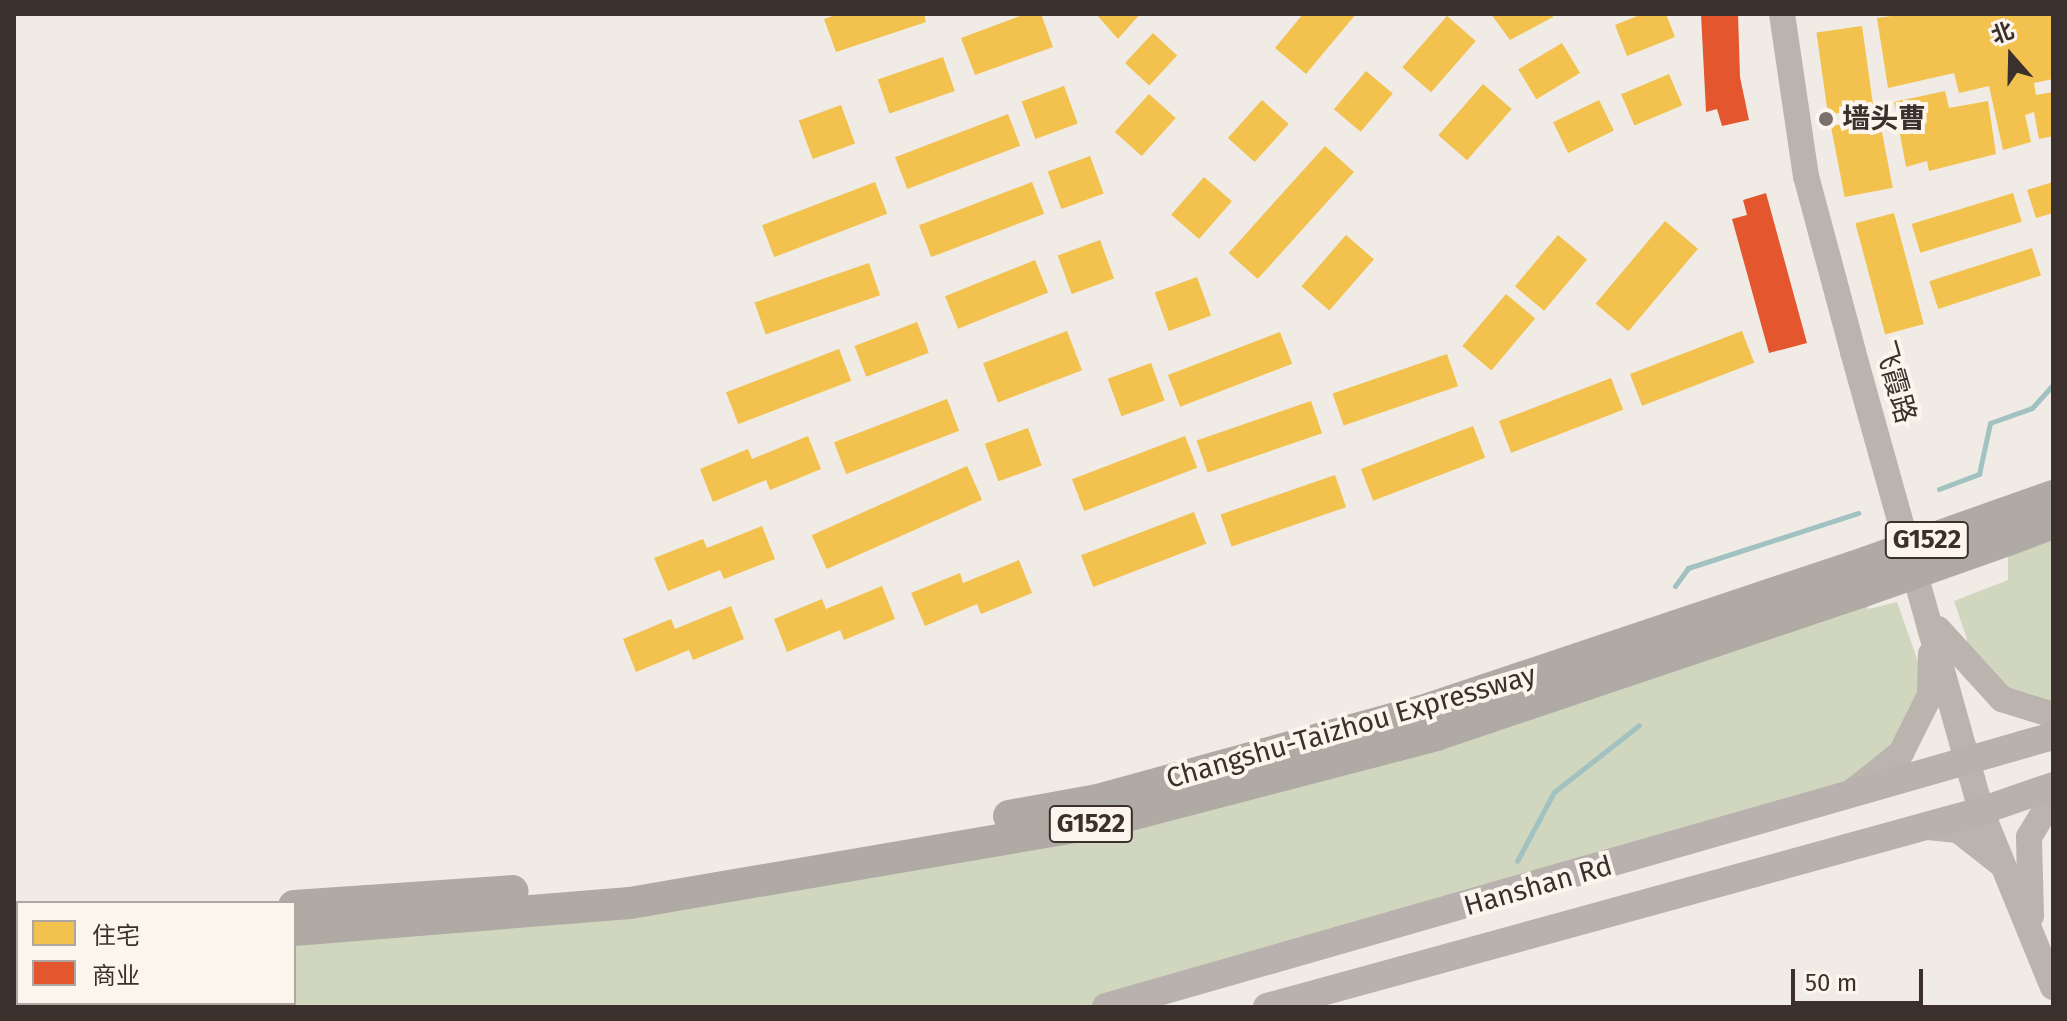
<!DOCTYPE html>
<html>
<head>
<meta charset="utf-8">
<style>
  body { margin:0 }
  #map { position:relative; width:2067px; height:1021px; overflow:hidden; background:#f0ebe5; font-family:"Fira Sans","Noto Sans SC",sans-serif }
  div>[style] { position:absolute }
  .green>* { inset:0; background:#d1d6bf }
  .homes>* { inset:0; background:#f2c14e; transform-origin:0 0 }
  .shops>* { inset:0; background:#e4572e }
  .stream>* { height:5px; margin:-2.5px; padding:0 2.5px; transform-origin:2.5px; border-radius:2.5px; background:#a1c2c1 }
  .secondary>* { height:26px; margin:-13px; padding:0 13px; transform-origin:13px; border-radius:13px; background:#bab3ae }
  .primary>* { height:28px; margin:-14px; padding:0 14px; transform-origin:14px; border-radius:14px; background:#b8b1ad }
  .highway>* { height:32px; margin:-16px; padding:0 16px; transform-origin:16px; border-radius:16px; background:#afaaa4 }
  .highway-bridge>* { height:32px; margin:-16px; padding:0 16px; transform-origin:16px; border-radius:16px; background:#afaaa4 }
  .dots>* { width:22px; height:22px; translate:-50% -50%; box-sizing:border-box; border:4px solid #fbf5ee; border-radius:50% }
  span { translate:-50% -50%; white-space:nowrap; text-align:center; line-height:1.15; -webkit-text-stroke:8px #fbf5ee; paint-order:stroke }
  .shield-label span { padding:2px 6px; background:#fbf5ee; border:2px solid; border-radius:6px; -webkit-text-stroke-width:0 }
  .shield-label { font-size:26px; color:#3b302b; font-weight:700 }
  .poi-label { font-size:28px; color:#3b302b; font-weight:700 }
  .left { translate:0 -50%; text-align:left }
  .street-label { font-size:28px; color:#3b302b }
  .frame { position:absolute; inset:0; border:16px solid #3b302b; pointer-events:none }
  .legend { position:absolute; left:16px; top:901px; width:280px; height:104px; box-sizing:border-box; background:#fbf5ee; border:2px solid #aea6a0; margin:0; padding:10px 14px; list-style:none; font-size:24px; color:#3b302b }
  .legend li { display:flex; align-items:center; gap:16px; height:40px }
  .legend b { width:40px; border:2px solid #aea6a0 }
  .north { position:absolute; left:1971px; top:16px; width:80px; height:80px; -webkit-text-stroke:6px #fbf5ee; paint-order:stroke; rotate:340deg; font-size:22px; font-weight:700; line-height:32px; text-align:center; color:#3b302b }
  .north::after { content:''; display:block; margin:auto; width:28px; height:36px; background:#3b302b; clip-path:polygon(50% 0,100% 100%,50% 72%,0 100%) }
  .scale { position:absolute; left:1791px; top:969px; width:132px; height:36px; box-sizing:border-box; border:4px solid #3b302b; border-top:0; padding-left:10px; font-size:24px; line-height:28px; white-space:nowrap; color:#3b302b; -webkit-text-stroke:6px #fbf5ee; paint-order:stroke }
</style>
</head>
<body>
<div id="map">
  <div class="green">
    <div style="clip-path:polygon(2053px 523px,2053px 715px,1963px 661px,1967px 639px,1954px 601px,2008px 580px,2008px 540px)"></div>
    <div style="clip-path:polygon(1861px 592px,1868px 609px,1897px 602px,1930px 695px,1901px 753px,1845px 798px,1106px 1007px,14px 1007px,14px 941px,18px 941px,18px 1003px,294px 1003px,294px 930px,630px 903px,1103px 822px)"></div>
  </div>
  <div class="homes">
    <div style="clip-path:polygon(838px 14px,924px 14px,926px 22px,836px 52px,824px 19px)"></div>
    <div style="clip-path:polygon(1025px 14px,1041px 14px,1053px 47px,975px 75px,961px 38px)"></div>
    <div style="clip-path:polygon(1096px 14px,1140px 14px,1118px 39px)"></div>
    <div style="clip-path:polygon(1303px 14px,1356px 14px,1306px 74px,1275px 48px)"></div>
    <div style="clip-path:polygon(1491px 14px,1552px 14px,1553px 17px,1510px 40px)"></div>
    <div style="clip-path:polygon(1642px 14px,1666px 14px,1675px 37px,1627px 56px,1615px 25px)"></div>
    <div style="clip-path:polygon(1906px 14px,2053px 14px,2053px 79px,2034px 83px,2036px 95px,2053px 92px,2053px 136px,2039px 139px,2034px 112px,2025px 115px,2031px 142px,2003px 150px,1989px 86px,1959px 93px,1954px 73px,1888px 88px,1877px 18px)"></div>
    <div style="left:1447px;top:16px;width:38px;height:68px;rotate:41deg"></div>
    <div style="left:1862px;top:26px;width:83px;height:46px;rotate:82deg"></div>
    <div style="left:1153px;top:33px;width:33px;height:41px;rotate:43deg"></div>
    <div style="left:1562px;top:43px;width:35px;height:51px;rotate:59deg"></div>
    <div style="left:943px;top:57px;width:36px;height:69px;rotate:71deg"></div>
    <div style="left:1366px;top:71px;width:35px;height:50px;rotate:40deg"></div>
    <div style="left:1669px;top:74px;width:34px;height:52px;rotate:67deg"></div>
    <div style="left:1483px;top:84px;width:38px;height:68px;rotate:41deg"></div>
    <div style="left:1064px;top:86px;width:40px;height:45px;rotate:70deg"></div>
    <div style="clip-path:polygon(1945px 91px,1949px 108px,1988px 101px,1996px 154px,1929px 171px,1927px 161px,1906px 167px,1894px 102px)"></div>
    <div style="left:1149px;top:94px;width:36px;height:51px;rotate:42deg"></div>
    <div style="left:1262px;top:100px;width:36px;height:51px;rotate:42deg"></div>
    <div style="left:1599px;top:100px;width:34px;height:51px;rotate:64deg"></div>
    <div style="left:841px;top:105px;width:41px;height:45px;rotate:70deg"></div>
    <div style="left:1008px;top:114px;width:34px;height:121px;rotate:69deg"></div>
    <div style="left:1879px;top:117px;width:72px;height:49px;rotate:79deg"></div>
    <div style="left:1325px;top:146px;width:39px;height:144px;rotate:42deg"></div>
    <div style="left:1090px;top:156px;width:40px;height:45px;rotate:70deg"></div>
    <div style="left:1204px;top:177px;width:37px;height:50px;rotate:41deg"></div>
    <div style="left:875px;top:182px;width:34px;height:121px;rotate:69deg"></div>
    <div style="left:1032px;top:182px;width:34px;height:121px;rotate:69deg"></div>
    <div style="clip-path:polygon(2053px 182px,2053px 213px,2036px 218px,2027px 190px)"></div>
    <div style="left:2013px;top:193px;width:30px;height:106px;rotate:73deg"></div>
    <div style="left:1894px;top:213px;width:115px;height:40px;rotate:75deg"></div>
    <div style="left:1665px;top:221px;width:43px;height:108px;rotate:40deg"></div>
    <div style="left:1346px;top:235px;width:37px;height:68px;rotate:41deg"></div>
    <div style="left:1558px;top:235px;width:38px;height:67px;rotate:40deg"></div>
    <div style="left:1100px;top:240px;width:41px;height:45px;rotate:70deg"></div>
    <div style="left:2032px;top:248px;width:29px;height:108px;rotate:72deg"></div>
    <div style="left:1035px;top:260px;width:35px;height:97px;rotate:68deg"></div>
    <div style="left:869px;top:263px;width:34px;height:121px;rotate:71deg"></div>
    <div style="left:1197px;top:277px;width:41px;height:45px;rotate:70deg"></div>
    <div style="left:1506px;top:294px;width:38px;height:68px;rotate:40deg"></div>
    <div style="left:917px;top:322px;width:33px;height:67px;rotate:69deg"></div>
    <div style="left:1067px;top:331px;width:42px;height:90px;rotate:69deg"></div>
    <div style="left:1742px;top:331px;width:34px;height:120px;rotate:69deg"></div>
    <div style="left:1280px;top:332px;width:34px;height:120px;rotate:69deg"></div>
    <div style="left:839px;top:349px;width:34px;height:121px;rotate:69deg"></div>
    <div style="left:1447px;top:354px;width:34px;height:121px;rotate:71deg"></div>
    <div style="left:1151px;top:363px;width:40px;height:46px;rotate:70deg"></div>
    <div style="left:1611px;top:378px;width:34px;height:120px;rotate:69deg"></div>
    <div style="left:947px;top:399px;width:34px;height:121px;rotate:69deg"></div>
    <div style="left:1311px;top:401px;width:34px;height:121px;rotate:71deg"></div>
    <div style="left:1473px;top:426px;width:34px;height:120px;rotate:69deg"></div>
    <div style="left:1028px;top:428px;width:40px;height:46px;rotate:70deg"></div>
    <div style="clip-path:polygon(808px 436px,821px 469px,770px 490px,766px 480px,713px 502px,700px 469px,748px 449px,752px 459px)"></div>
    <div style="left:1185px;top:436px;width:34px;height:121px;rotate:69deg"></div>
    <div style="left:967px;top:466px;width:37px;height:170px;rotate:66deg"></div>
    <div style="left:1335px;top:475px;width:34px;height:121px;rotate:71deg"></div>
    <div style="left:1194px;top:512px;width:34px;height:121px;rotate:69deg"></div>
    <div style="clip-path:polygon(762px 526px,775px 559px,724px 579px,720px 570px,668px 591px,654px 558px,703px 539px,707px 548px)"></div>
    <div style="clip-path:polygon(1019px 560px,1032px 593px,981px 614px,977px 604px,925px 626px,911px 593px,960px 573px,963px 583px)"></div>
    <div style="clip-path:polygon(882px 586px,895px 619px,844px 640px,840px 630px,787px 652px,774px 619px,822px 599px,826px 609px)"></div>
    <div style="clip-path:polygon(731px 606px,744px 639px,693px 660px,689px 650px,636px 672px,623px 639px,671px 619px,675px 629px)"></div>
  </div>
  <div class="shops">
    <div style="clip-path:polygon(1701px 14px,1738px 14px,1740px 77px,1749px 120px,1722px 126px,1717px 109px,1706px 112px)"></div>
    <div style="clip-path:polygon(1766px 193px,1807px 343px,1769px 353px,1732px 219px,1747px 215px,1743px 200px)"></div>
  </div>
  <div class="stream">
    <div style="left:1939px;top:489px;width:43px;rotate:-20.6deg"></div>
    <div style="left:1979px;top:474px;width:52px;rotate:-77.8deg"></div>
    <div style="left:1990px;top:423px;width:45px;rotate:-19.7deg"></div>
    <div style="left:2032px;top:408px;width:31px;rotate:-48deg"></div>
    <div style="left:1675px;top:586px;width:22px;rotate:-54deg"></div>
    <div style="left:1688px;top:568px;width:179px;rotate:-17.9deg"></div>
    <div style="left:1517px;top:861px;width:78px;rotate:-61.8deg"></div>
    <div style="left:1554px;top:792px;width:108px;rotate:-38.2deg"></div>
  </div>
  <div class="secondary">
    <div style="left:1782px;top:14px;width:164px;rotate:81.6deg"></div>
    <div style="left:1806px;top:176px;width:182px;rotate:75deg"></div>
    <div style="left:1853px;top:352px;width:477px;rotate:74.4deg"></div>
    <div style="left:1981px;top:811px;width:190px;rotate:67.8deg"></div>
    <div style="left:1938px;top:629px;width:95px;rotate:47.6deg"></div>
    <div style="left:2002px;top:699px;width:53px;rotate:17.4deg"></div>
    <div style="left:1852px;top:792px;width:63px;rotate:-38.5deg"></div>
    <div style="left:1901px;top:753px;width:65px;rotate:-63.4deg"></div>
    <div style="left:1930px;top:695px;width:41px;rotate:-88.6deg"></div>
    <div style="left:1928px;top:827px;width:30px;rotate:6deg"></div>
    <div style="left:1958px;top:830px;width:53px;rotate:38.2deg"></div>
    <div style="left:2031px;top:916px;width:79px;rotate:-91.5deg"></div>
    <div style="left:2029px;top:837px;width:47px;rotate:-59deg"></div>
  </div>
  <div class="primary">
    <div style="left:1106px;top:1007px;width:985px;rotate:-15.97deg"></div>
    <div style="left:1267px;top:1007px;width:740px;rotate:-15.35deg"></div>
    <div style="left:1981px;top:811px;width:76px;rotate:-19.1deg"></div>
  </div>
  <div class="highway">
    <div style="left:2002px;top:514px;width:54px;rotate:-19.4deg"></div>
    <div style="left:2008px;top:540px;width:48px;rotate:-20.7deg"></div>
    <div style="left:1009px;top:816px;width:90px;rotate:-10.2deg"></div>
    <div style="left:1098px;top:800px;width:345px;rotate:-15.4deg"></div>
    <div style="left:1431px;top:708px;width:445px;rotate:-18.5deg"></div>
    <div style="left:294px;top:906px;width:219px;rotate:-3.9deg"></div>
    <div style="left:14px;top:918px;width:4px"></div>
    <div style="left:294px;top:930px;width:337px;rotate:-4.6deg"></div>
    <div style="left:630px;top:903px;width:480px;rotate:-9.7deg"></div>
    <div style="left:1103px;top:822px;width:344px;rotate:-14.6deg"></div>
    <div style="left:1436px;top:735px;width:448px;rotate:-18.6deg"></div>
    <div style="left:14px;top:941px;width:4px"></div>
  </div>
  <div class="highway-bridge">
    <div style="left:1853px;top:567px;width:158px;rotate:-19.6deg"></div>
    <div style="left:1861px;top:592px;width:156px;rotate:-19.5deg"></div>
  </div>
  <div class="dots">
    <div style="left:1826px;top:119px;background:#7a716c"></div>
  </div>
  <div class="shield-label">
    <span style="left:1927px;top:540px">G1522</span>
    <span style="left:1091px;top:824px">G1522</span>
  </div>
  <div class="poi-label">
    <span class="left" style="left:1842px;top:119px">墙头曹</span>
  </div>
  <div class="street-label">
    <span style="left:1895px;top:382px;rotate:74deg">飞霞路</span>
    <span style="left:1351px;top:727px;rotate:-16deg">Changshu-Taizhou Expressway</span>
    <span style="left:1538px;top:886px;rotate:-16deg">Hanshan Rd</span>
  </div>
  <div class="frame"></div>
  <ul class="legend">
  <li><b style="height:22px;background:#f2c14e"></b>住宅</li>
  <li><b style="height:22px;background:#e4572e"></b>商业</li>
  </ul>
  <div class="north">北</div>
  <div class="scale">50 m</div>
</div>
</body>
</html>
